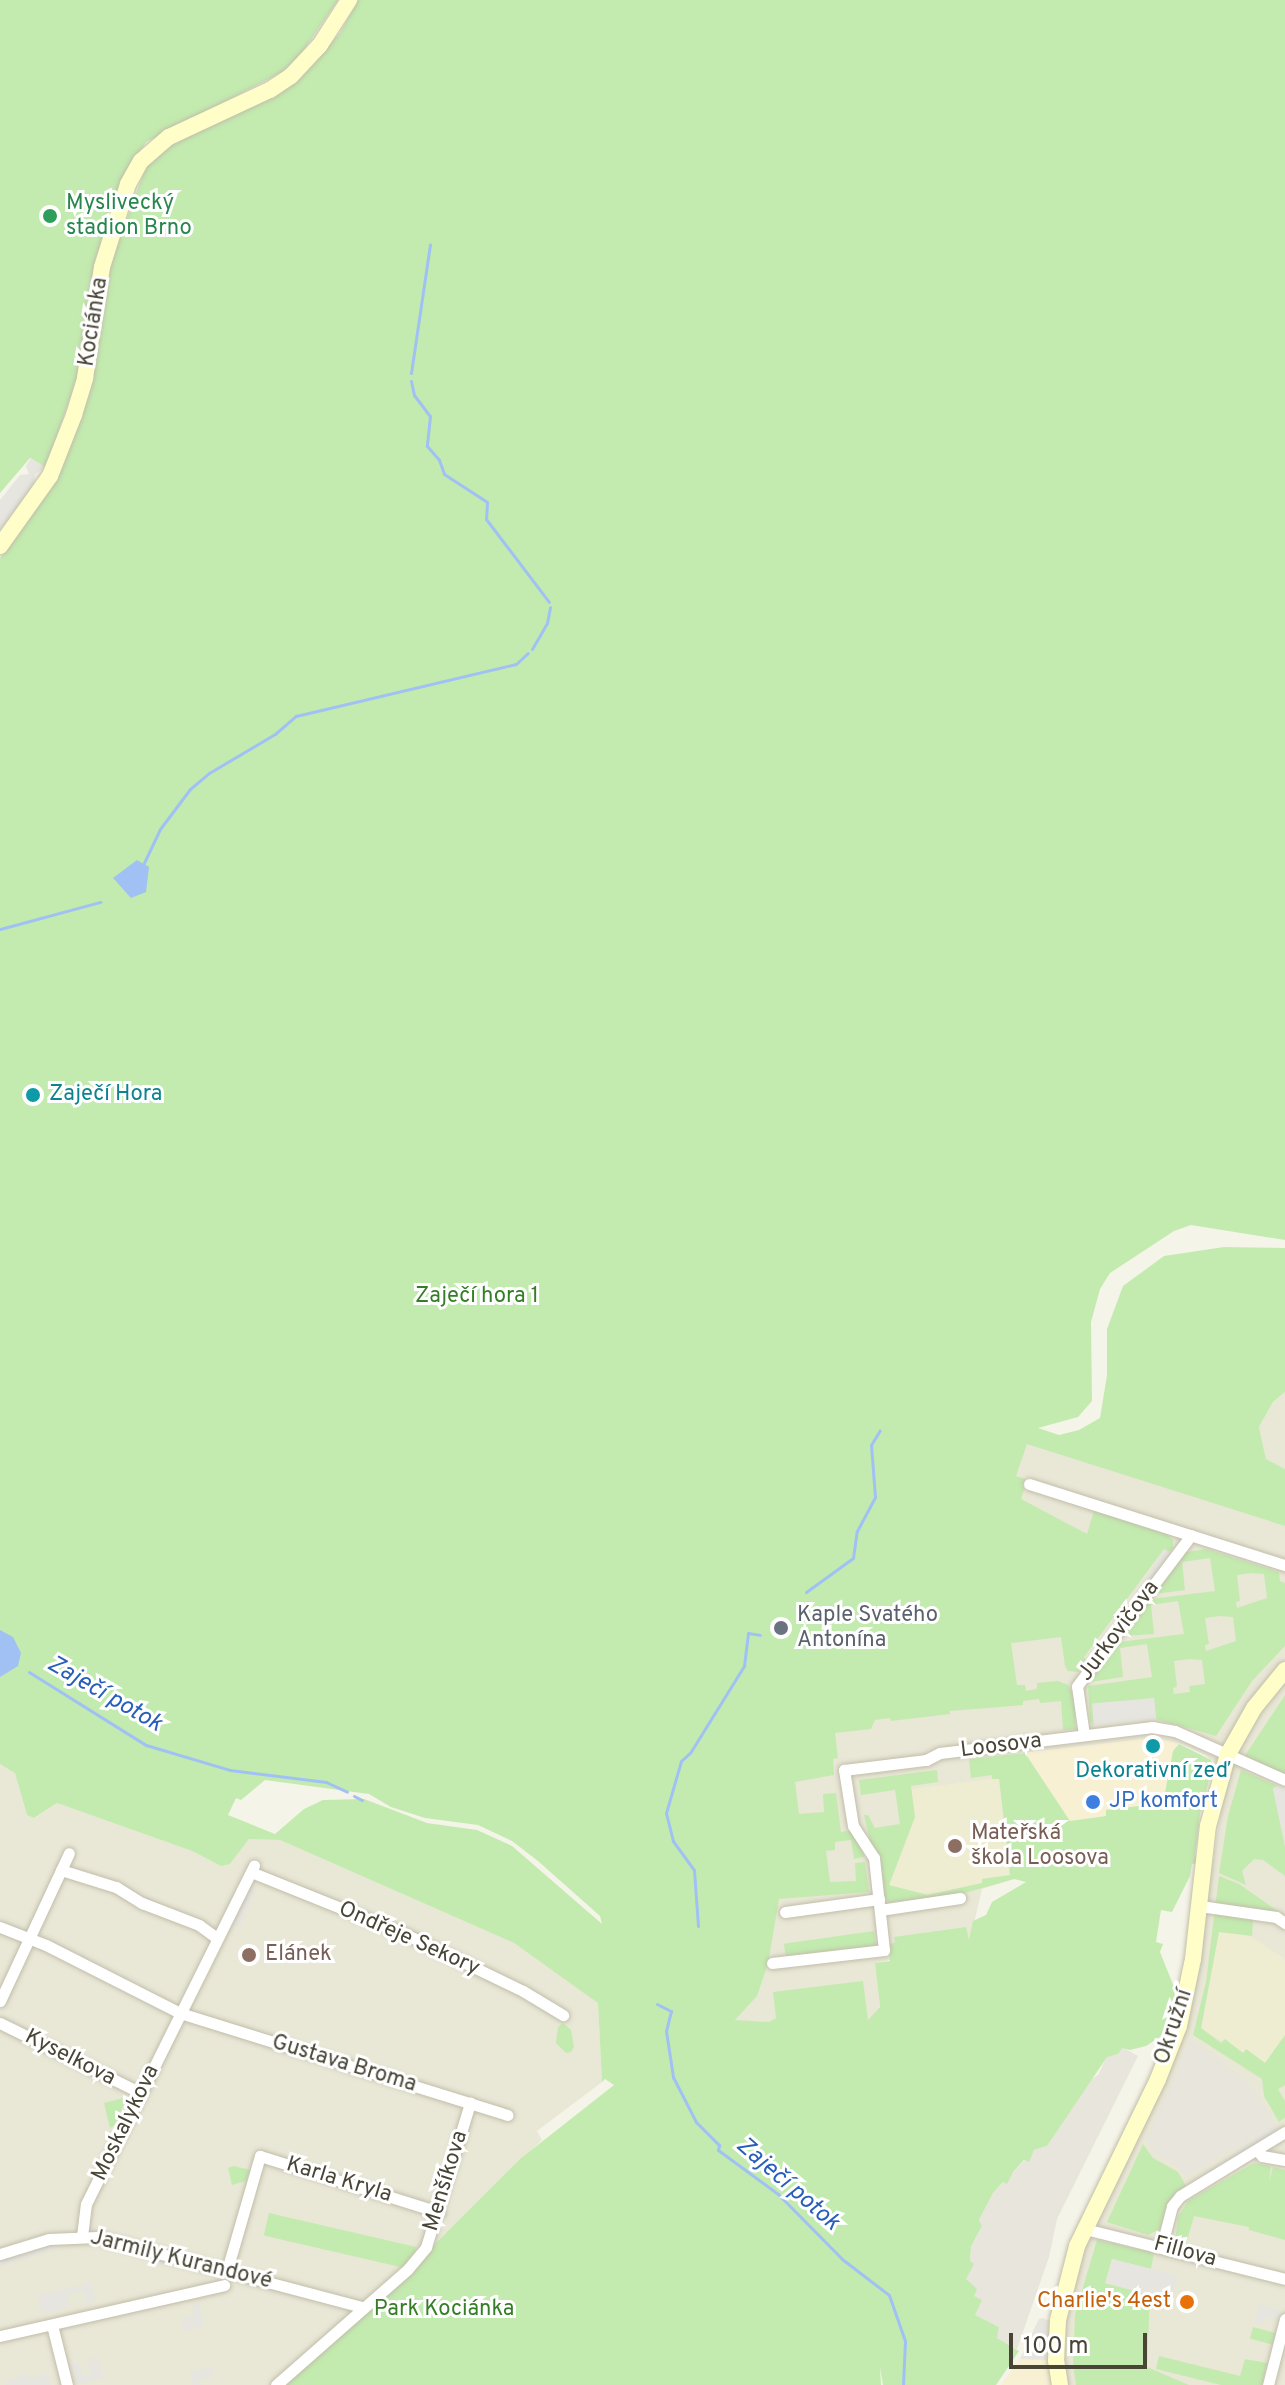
<!DOCTYPE html>
<html>
<head>
<meta charset="utf-8">
<style>
  body { margin:0 }
  #map { position:relative; width:1285px; height:2385px; overflow:hidden; background:#f5f4e8; font-family:Overpass,sans-serif }
  div>[style] { position:absolute }
  .residential>* { inset:0; background:#e9e7d6 }
  .commercial>* { inset:0; background:#f7f0d2 }
  .industrial>* { inset:0; background:#e7e5dc }
  .education>* { inset:0; background:#efedd1 }
  .green>* { inset:0; background:#c3ebaf; transform-origin:0 0 }
  .parking>* { inset:0; background:#e6e5e0; transform-origin:0 0 }
  .water>* { inset:0; background:#a1c1f4 }
  .stream>* { height:3px; margin:-1.5px; padding:0 1.5px; transform-origin:1.5px; border-radius:1.5px; background:#a1c1f4 }
  .roads { filter:drop-shadow(0 0 2px #c1beaa) drop-shadow(0 0 2px #c1beaa) }
  .street>* { height:11px; margin:-5.5px; padding:0 5.5px; transform-origin:5.5px; border-radius:5.5px; background:#fff }
  .secondary>* { height:16px; margin:-8px; padding:0 8px; transform-origin:8px; border-radius:8px; background:#fffec8 }
  .dots>* { width:22px; height:22px; translate:-50% -50%; box-sizing:border-box; border:4px solid #fff; border-radius:50% }
  span { translate:-50% -50%; white-space:nowrap; text-align:center; line-height:1.15; -webkit-text-stroke:6px #fff; paint-order:stroke }
  .leisure-label { font-size:22px; color:#27864d }
  .left { translate:0 -50%; text-align:left }
  .street-label { font-size:22px; color:#494536 }
  .culture-label { font-size:22px; color:#0d838f }
  .park-label { font-size:22px; color:#347e25 }
  .worship-label { font-size:22px; color:#5b616d }
  .shop-label { font-size:22px; color:#366cbe }
  .education-label { font-size:22px; color:#785e54 }
  .food-label { font-size:22px; color:#c56008 }
  .right { translate:-100% -50%; text-align:right }
  .water-label { font-size:24px; color:#285ebb; font-style:italic }
  .scale { position:absolute; left:1009px; top:2333px; width:138px; height:36px; box-sizing:border-box; border:4px solid #494536; border-top:0; padding-left:10px; font-size:24px; line-height:28px; white-space:nowrap; color:#494536; -webkit-text-stroke:6px #fff; paint-order:stroke }
</style>
</head>
<body>
<div id="map">
  <div class="residential">
    <div style="clip-path:polygon(1285px 1392px,1285px 1469px,1266px 1459px,1259px 1427px,1273px 1402px)"></div>
    <div style="clip-path:polygon(983px 1424px,1285px 1507px,1285px 1660px,1241px 1714px,1217px 1765px,1205px 1755px,1184px 1745px,1155px 1738px,970px 1759px,992px 1775px,1014px 1879px,982px 1889px,969px 1944px,875px 1963px,880px 2007px,868px 2021px,777px 2033px,735px 2020px,757px 1995px,768px 1964px,761px 1786px)"></div>
    <div style="clip-path:polygon(1285px 1679px,1285px 2385px,1067px 2385px,1063px 2334px,1083px 2249px,1148px 2113px,1208px 1892px,1227px 1775px,1261px 1708px)"></div>
    <div style="clip-path:polygon(0 1764px,15px 1772px,27px 1815px,35px 1818px,57px 1803px,192px 1851px,221px 1866px,230px 1864px,249px 1839px,280px 1840px,514px 1943px,598px 2002px,602px 2082px,537px 2131px,542px 2140px,425px 2254px,281px 2385px,0 2385px)"></div>
  </div>
  <div class="commercial">
    <div style="clip-path:polygon(1154px 1738px,1179px 1744px,1173px 1751px,1163px 1803px,1106px 1810px,1106px 1816px,1070px 1821px,1025px 1753px)"></div>
    <div style="clip-path:polygon(1043px 2318px,1049px 2321px,1048px 2360px,1052px 2385px,1001px 2385px,1020px 2359px,1039px 2319px)"></div>
  </div>
  <div class="industrial">
    <div style="clip-path:polygon(1191px 2039px,1222px 2061px,1257px 2093px,1275px 2124px,1185px 2177px,1178px 2166px,1153px 2152px,1146px 2140px)"></div>
    <div style="clip-path:polygon(1122px 2047px,1138px 2056px,1057px 2219px,1049px 2257px,1017px 2349px,996px 2338px,999px 2327px,974px 2315px,973px 2296px,966px 2279px,973px 2264px,970px 2262px,971px 2248px,982px 2226px,979px 2220px,993px 2193px,1025px 2160px,1028px 2161px,1034px 2150px,1047px 2146px,1090px 2080px,1098px 2075px,1107px 2056px,1118px 2054px)"></div>
  </div>
  <div class="education">
    <div style="clip-path:polygon(999px 1778px,1010px 1875px,982px 1879px,982px 1883px,927px 1895px,889px 1886px,915px 1817px,911px 1789px)"></div>
    <div style="clip-path:polygon(1219px 1932px,1247px 1934px,1285px 1959px,1285px 2035px,1265px 2063px,1247px 2050px,1244px 2053px,1201px 2029px)"></div>
  </div>
  <div class="green">
    <div style="clip-path:polygon(0 0,338px 0,301px 54px,282px 72px,146px 142px,121px 182px,110px 213px,95px 266px,78px 376px,54px 444px,45px 467px,30px 458px,0 493px)"></div>
    <div style="clip-path:polygon(evenodd,358px 0,1285px 0,1285px 1240px,1191px 1225px,1174px 1231px,1110px 1273px,1100px 1289px,1091px 1322px,1092px 1401px,1078px 1417px,1038px 1428px,1059px 1435px,1079px 1430px,1100px 1418px,1107px 1375px,1107px 1329px,1123px 1286px,1164px 1256px,1224px 1247px,1285px 1248px,1285px 1392px,1273px 1402px,1259px 1427px,1266px 1459px,1285px 1469px,1285px 1526px,1027px 1444px,1016px 1476px,1027px 1480px,1021px 1499px,1087px 1534px,1094px 1511px,1167px 1534px,1173px 1540px,1173px 1548px,1169px 1552px,1164px 1549px,1084px 1657px,1088px 1661px,1078px 1672px,1068px 1671px,1065px 1666px,1061px 1637px,1011px 1643px,1017px 1685px,1025px 1685px,1026px 1691px,1037px 1689px,1037px 1683px,1058px 1681px,1068px 1685px,1075px 1697px,1075px 1729px,1063px 1730px,1061px 1701px,1040px 1703px,1039px 1699px,1023px 1701px,1023px 1705px,950px 1711px,950px 1714px,891px 1721px,890px 1718px,875px 1720px,871px 1729px,835px 1733px,838px 1758px,833px 1759px,834px 1775px,795px 1782px,799px 1814px,824px 1812px,823px 1794px,836px 1793px,841px 1832px,853px 1830px,863px 1846px,864px 1857px,854px 1859px,851px 1840px,835px 1842px,835px 1850px,826px 1851px,830px 1882px,856px 1881px,855px 1863px,865px 1862px,869px 1892px,779px 1899px,768px 1964px,757px 1996px,735px 2020px,769px 2022px,776px 2018px,773px 1992px,863px 1981px,868px 2020px,880px 2007px,875px 1963px,890px 1961px,888px 1944px,895px 1943px,894px 1937px,966px 1927px,969px 1940px,973px 1921px,986px 1915px,992px 1902px,1026px 1882px,1014px 1879px,954px 1896px,889px 1902px,883px 1897px,864px 1815px,868px 1815px,875px 1828px,900px 1824px,895px 1790px,861px 1795px,859px 1780px,937px 1770px,938px 1782px,911px 1786px,915px 1817px,889px 1885px,928px 1895px,982px 1883px,982px 1879px,1010px 1875px,999px 1779px,992px 1779px,992px 1775px,971px 1778px,969px 1759px,1025px 1753px,1070px 1821px,1106px 1816px,1106px 1810px,1163px 1803px,1173px 1751px,1179px 1744px,1211px 1760px,1213px 1765px,1200px 1814px,1195px 1854px,1198px 1863px,1192px 1864px,1190px 1876px,1172px 1912px,1161px 1910px,1156px 1942px,1163px 1944px,1160px 1952px,1178px 1997px,1169px 2031px,1146px 2046px,1130px 2050px,1122px 2048px,1118px 2054px,1107px 2057px,1047px 2146px,1034px 2150px,1029px 2162px,1024px 2160px,1013px 2172px,1007px 2184px,1003px 2182px,993px 2193px,979px 2220px,982px 2226px,971px 2247px,970px 2261px,974px 2264px,966px 2279px,977px 2289px,974px 2296px,982px 2300px,975px 2315px,999px 2327px,997px 2338px,1019px 2351px,996px 2385px,883px 2385px,880px 2367px,881px 2385px,281px 2385px,425px 2254px,520px 2159px,614px 2085px,605px 2079px,602px 2082px,598px 2003px,514px 1943px,280px 1840px,249px 1839px,230px 1864px,221px 1866px,192px 1851px,57px 1803px,34px 1818px,27px 1815px,15px 1773px,0 1764px,0 558px,60px 472px,93px 379px,109px 269px,146px 166px,162px 150px,295px 82px,340px 33px,358px 0,265px 1780px,369px 1794px,391px 1807px,425px 1818px,478px 1825px,512px 1841px,538px 1861px,600px 1916px,602px 1924px,512px 1846px,477px 1830px,427px 1823px,364px 1799px,323px 1800px,304px 1809px,275px 1834px,228px 1815px,236px 1798px,241px 1800px,265px 1780px)"></div>
    <div style="clip-path:polygon(evenodd,1206px 1549px,1279px 1572px,1280px 1581px,1285px 1583px,1285px 1646px,1252px 1681px,1216px 1736px,1156px 1719px,1154px 1698px,1092px 1705px,1094px 1726px,1090px 1721px,1088px 1686px,1152px 1677px,1147px 1644px,1120px 1648px,1123px 1677px,1090px 1682px,1119px 1642px,1184px 1634px,1178px 1601px,1151px 1605px,1154px 1634px,1124px 1636px,1151px 1599px,1215px 1591px,1210px 1558px,1182px 1562px,1185px 1590px,1155px 1594px,1186px 1552px,1206px 1549px,1251px 1573px,1264px 1574px,1267px 1598px,1237px 1608px,1236px 1602px,1240px 1601px,1237px 1575px,1251px 1573px,1206px 1549px,1220px 1616px,1233px 1617px,1236px 1641px,1206px 1651px,1205px 1645px,1209px 1644px,1205px 1618px,1220px 1616px,1206px 1549px,1189px 1659px,1202px 1660px,1205px 1684px,1189px 1686px,1190px 1692px,1174px 1694px,1173px 1688px,1177px 1687px,1174px 1661px,1189px 1659px)"></div>
    <div style="clip-path:polygon(1285px 1695px,1285px 1774px,1244px 1757px)"></div>
    <div style="clip-path:polygon(1241px 1770px,1278px 1786px,1273px 1789px,1285px 1846px,1285px 1876px,1263px 1860px,1254px 1859px,1242px 1871px,1246px 1885px,1219px 1873px,1228px 1816px)"></div>
    <div style="clip-path:polygon(1219px 1876px,1239px 1884px,1279px 1912px,1254px 1909px,1252px 1936px,1219px 1932px,1201px 2028px,1221px 2043px,1225px 2039px,1243px 2053px,1246px 2049px,1265px 2063px,1285px 2035px,1285px 2085px,1278px 2089px,1285px 2101px,1285px 2118px,1279px 2122px,1264px 2096px,1262px 2079px,1193px 2035px,1206px 1982px)"></div>
    <div style="left:874px;top:1931px;width:15px;height:91px;rotate:82deg"></div>
    <div style="clip-path:polygon(563px 2023px,571px 2030px,574px 2047px,571px 2052px,566px 2053px,556px 2043px,558px 2027px)"></div>
    <div style="clip-path:polygon(127px 2097px,114px 2126px,110px 2128px,104px 2103px)"></div>
    <div style="clip-path:polygon(1143px 2144px,1153px 2158px,1178px 2172px,1186px 2186px,1168px 2205px,1160px 2229px,1148px 2235px,1107px 2222px)"></div>
    <div style="clip-path:polygon(1254px 2163px,1271px 2166px,1269px 2182px,1273px 2167px,1285px 2170px,1285px 2240px,1249px 2230px,1249px 2227px,1194px 2216px,1186px 2244px,1175px 2240px,1178px 2217px,1188px 2201px)"></div>
    <div style="clip-path:polygon(234px 2166px,250px 2170px,246px 2181px,232px 2185px,228px 2168px)"></div>
    <div style="left:269px;top:2213px;width:151px;height:23px;rotate:13deg"></div>
    <div style="clip-path:polygon(1097px 2240px,1154px 2253px,1151px 2269px,1112px 2259px,1105px 2283px,1150px 2295px,1147px 2367px,1189px 2385px,1076px 2385px,1073px 2364px,1075px 2314px)"></div>
    <div style="left:1253px;top:2327px;width:23px;height:12px;rotate:15deg"></div>
    <div style="clip-path:polygon(1159px 2356px,1240px 2376px,1245px 2359px,1267px 2363px,1262px 2385px,1221px 2385px,1156px 2369px)"></div>
  </div>
  <div class="parking">
    <div style="clip-path:polygon(31px 458px,45px 467px,35px 474px,34px 485px,0 530px,0 500px,20px 475px,29px 474px,26px 466px)"></div>
    <div style="left:1164px;top:1549px;width:6px;height:135px;rotate:31deg"></div>
    <div style="left:1154px;top:1698px;width:21px;height:62px;rotate:85deg"></div>
    <div style="clip-path:polygon(1278px 1786px,1285px 1789px,1285px 1846px,1273px 1788px)"></div>
    <div style="left:248px;top:1888px;width:8px;height:39px;rotate:23deg"></div>
    <div style="left:1275px;top:2124px;width:12px;height:104px;rotate:55deg"></div>
    <div style="clip-path:polygon(55px 2243px,56px 2249px,0 2266px,0 2259px)"></div>
    <div style="left:106px;top:2245px;width:210px;height:4px;rotate:14deg"></div>
    <div style="left:1112px;top:2259px;width:68px;height:25px;rotate:14deg"></div>
    <div style="clip-path:polygon(91px 2283px,95px 2301px,87px 2303px,84px 2291px,67px 2294px,70px 2307px,42px 2314px,38px 2295px)"></div>
    <div style="clip-path:polygon(199px 2302px,204px 2326px,184px 2331px,181px 2319px,195px 2315px,192px 2303px)"></div>
    <div style="clip-path:polygon(1259px 2305px,1279px 2310px,1277px 2320px,1265px 2317px,1263px 2324px,1254px 2322px)"></div>
    <div style="clip-path:polygon(1043px 2318px,1049px 2321px,1048px 2360px,1020px 2359px,1039px 2319px)"></div>
    <div style="clip-path:polygon(99px 2357px,104px 2378px,76px 2384px,71px 2364px,79px 2362px,83px 2376px,91px 2374px,88px 2360px)"></div>
    <div style="clip-path:polygon(212px 2367px,214px 2376px,200px 2379px,201px 2385px,193px 2385px,190px 2372px)"></div>
    <div style="clip-path:polygon(26px 2373px,31px 2378px,48px 2374px,51px 2385px,7px 2385px,6px 2382px)"></div>
  </div>
  <div class="water">
    <div style="clip-path:polygon(137px 860px,149px 867px,146px 892px,131px 898px,113px 878px)"></div>
    <div style="clip-path:polygon(0 1630px,13px 1637px,21px 1653px,18px 1666px,0 1677px)"></div>
  </div>
  <div class="stream">
    <div style="left:411px;top:373px;width:130px;rotate:-81.6deg"></div>
    <div style="left:411px;top:381px;width:14px;rotate:78deg"></div>
    <div style="left:414px;top:395px;width:26px;rotate:53deg"></div>
    <div style="left:430px;top:416px;width:30px;rotate:96deg"></div>
    <div style="left:427px;top:446px;width:18px;rotate:49deg"></div>
    <div style="left:439px;top:460px;width:15px;rotate:70deg"></div>
    <div style="left:444px;top:474px;width:51px;rotate:33.1deg"></div>
    <div style="left:487px;top:502px;width:17px;rotate:93deg"></div>
    <div style="left:486px;top:519px;width:104px;rotate:52.8deg"></div>
    <div style="left:532px;top:649px;width:30px;rotate:-60deg"></div>
    <div style="left:547px;top:623px;width:16px;rotate:-79deg"></div>
    <div style="left:142px;top:867px;width:42px;rotate:-64.7deg"></div>
    <div style="left:160px;top:829px;width:50px;rotate:-53.1deg"></div>
    <div style="left:190px;top:789px;width:25px;rotate:-40deg"></div>
    <div style="left:209px;top:773px;width:77px;rotate:-30.6deg"></div>
    <div style="left:275px;top:734px;width:28px;rotate:-41deg"></div>
    <div style="left:296px;top:716px;width:226px;rotate:-13.3deg"></div>
    <div style="left:516px;top:664px;width:16px;rotate:-43deg"></div>
    <div style="left:0;top:929px;width:104px;rotate:-15.1deg"></div>
    <div style="left:806px;top:1592px;width:58px;rotate:-35.9deg"></div>
    <div style="left:853px;top:1558px;width:27px;rotate:-82deg"></div>
    <div style="left:857px;top:1531px;width:38px;rotate:-62deg"></div>
    <div style="left:875px;top:1497px;width:52px;rotate:-94.4deg"></div>
    <div style="left:871px;top:1445px;width:17px;rotate:-59deg"></div>
    <div style="left:29px;top:1672px;width:138px;rotate:32deg"></div>
    <div style="left:146px;top:1745px;width:88px;rotate:16.6deg"></div>
    <div style="left:230px;top:1770px;width:97px;rotate:7.1deg"></div>
    <div style="left:326px;top:1782px;width:23px;rotate:25deg"></div>
    <div style="left:354px;top:1796px;width:9px;rotate:27deg"></div>
    <div style="left:698px;top:1926px;width:56px;rotate:-94.1deg"></div>
    <div style="left:694px;top:1870px;width:36px;rotate:-126deg"></div>
    <div style="left:673px;top:1841px;width:29px;rotate:-104deg"></div>
    <div style="left:666px;top:1813px;width:54px;rotate:-73.9deg"></div>
    <div style="left:681px;top:1761px;width:12px;rotate:-42deg"></div>
    <div style="left:690px;top:1753px;width:102px;rotate:-58.2deg"></div>
    <div style="left:744px;top:1666px;width:33px;rotate:-83deg"></div>
    <div style="left:748px;top:1633px;width:12px;rotate:9deg"></div>
    <div style="left:657px;top:2004px;width:16px;rotate:27deg"></div>
    <div style="left:671px;top:2011px;width:21px;rotate:104deg"></div>
    <div style="left:666px;top:2031px;width:47px;rotate:81.3deg"></div>
    <div style="left:673px;top:2077px;width:51px;rotate:62.9deg"></div>
    <div style="left:696px;top:2122px;width:33px;rotate:45deg"></div>
    <div style="left:719px;top:2145px;width:5px;rotate:101deg"></div>
    <div style="left:718px;top:2150px;width:74px;rotate:36.3deg"></div>
    <div style="left:778px;top:2194px;width:91px;rotate:45.4deg"></div>
    <div style="left:842px;top:2259px;width:59px;rotate:37.5deg"></div>
    <div style="left:889px;top:2295px;width:49px;rotate:70.8deg"></div>
    <div style="left:905px;top:2341px;width:44px;rotate:92.6deg"></div>
  </div>
  <div class="roads">
    <div class="street">
      <div style="left:1029px;top:1484px;width:269px;rotate:17.6deg"></div>
      <div style="left:1084px;top:1735px;width:49px;rotate:-98.1deg"></div>
      <div style="left:1077px;top:1686px;width:189px;rotate:-52.9deg"></div>
      <div style="left:61px;top:1870px;width:58px;rotate:17.2deg"></div>
      <div style="left:116px;top:1887px;width:31px;rotate:32deg"></div>
      <div style="left:142px;top:1903px;width:61px;rotate:21.1deg"></div>
      <div style="left:199px;top:1925px;width:22px;rotate:36deg"></div>
      <div style="left:251px;top:1872px;width:164px;rotate:21.9deg"></div>
      <div style="left:403px;top:1933px;width:133px;rotate:25.8deg"></div>
      <div style="left:523px;top:1991px;width:47px;rotate:31deg"></div>
      <div style="left:1200px;top:1906px;width:77px;rotate:8.2deg"></div>
      <div style="left:1276px;top:1917px;width:11px;rotate:34deg"></div>
      <div style="left:880px;top:1910px;width:81px;rotate:-8.5deg"></div>
      <div style="left:785px;top:1912px;width:95px;rotate:-7.9deg"></div>
      <div style="left:0;top:1927px;width:49px;rotate:21.4deg"></div>
      <div style="left:46px;top:1945px;width:150px;rotate:26.9deg"></div>
      <div style="left:180px;top:2013px;width:343px;rotate:17.3deg"></div>
      <div style="left:772px;top:1963px;width:113px;rotate:-6.6deg"></div>
      <div style="left:884px;top:1950px;width:93px;rotate:-96.2deg"></div>
      <div style="left:874px;top:1858px;width:38px;rotate:-123deg"></div>
      <div style="left:853px;top:1826px;width:57px;rotate:-99.1deg"></div>
      <div style="left:844px;top:1770px;width:83px;rotate:-7deg"></div>
      <div style="left:926px;top:1760px;width:16px;rotate:-27deg"></div>
      <div style="left:940px;top:1753px;width:214px;rotate:-7deg"></div>
      <div style="left:1152px;top:1727px;width:23px;rotate:10deg"></div>
      <div style="left:1175px;top:1731px;width:120px;rotate:24deg"></div>
      <div style="left:0;top:2001px;width:163px;rotate:-65deg"></div>
      <div style="left:0;top:2023px;width:157px;rotate:26.4deg"></div>
      <div style="left:1257px;top:2150px;width:8px;rotate:50deg"></div>
      <div style="left:1262px;top:2156px;width:23px;rotate:10deg"></div>
      <div style="left:1085px;top:2229px;width:206px;rotate:14deg"></div>
      <div style="left:82px;top:2236px;width:32px;rotate:-83deg"></div>
      <div style="left:86px;top:2204px;width:378px;rotate:-63.6deg"></div>
      <div style="left:1162px;top:2245px;width:40px;rotate:-75.6deg"></div>
      <div style="left:1172px;top:2206px;width:13px;rotate:-51deg"></div>
      <div style="left:1180px;top:2196px;width:123px;rotate:-31.4deg"></div>
      <div style="left:0;top:2254px;width:51px;rotate:-17deg"></div>
      <div style="left:49px;top:2239px;width:48px;rotate:-2.4deg"></div>
      <div style="left:97px;top:2237px;width:274px;rotate:14.8deg"></div>
      <div style="left:227px;top:2270px;width:119px;rotate:-73.9deg"></div>
      <div style="left:260px;top:2156px;width:188px;rotate:17.4deg"></div>
      <div style="left:52px;top:2325px;width:62px;rotate:76deg"></div>
      <div style="left:0;top:2336px;width:230px;rotate:-12.8deg"></div>
      <div style="left:276px;top:2385px;width:174px;rotate:-41.3deg"></div>
      <div style="left:407px;top:2270px;width:30px;rotate:-50deg"></div>
      <div style="left:426px;top:2247px;width:151px;rotate:-73deg"></div>
      <div style="left:1268px;top:2385px;width:68px;rotate:-75.6deg"></div>
    </div>
    <div class="secondary">
      <div style="left:0;top:546px;width:86px;rotate:-54.5deg"></div>
      <div style="left:50px;top:476px;width:66px;rotate:-68.5deg"></div>
      <div style="left:74px;top:415px;width:39px;rotate:-73deg"></div>
      <div style="left:85px;top:378px;width:112px;rotate:-81.3deg"></div>
      <div style="left:102px;top:267px;width:87px;rotate:-72.6deg"></div>
      <div style="left:128px;top:184px;width:26px;rotate:-61deg"></div>
      <div style="left:141px;top:161px;width:37px;rotate:-41deg"></div>
      <div style="left:169px;top:137px;width:111px;rotate:-25deg"></div>
      <div style="left:270px;top:90px;width:25px;rotate:-34deg"></div>
      <div style="left:291px;top:76px;width:42px;rotate:-46.9deg"></div>
      <div style="left:320px;top:45px;width:54px;rotate:-57.2deg"></div>
      <div style="left:1060px;top:2385px;width:24px;rotate:-99deg"></div>
      <div style="left:1056px;top:2361px;width:41px;rotate:-87.2deg"></div>
      <div style="left:1058px;top:2320px;width:76px;rotate:-75.6deg"></div>
      <div style="left:1077px;top:2246px;width:186px;rotate:-64.1deg"></div>
      <div style="left:1158px;top:2079px;width:57px;rotate:-68.4deg"></div>
      <div style="left:1179px;top:2026px;width:68px;rotate:-78.2deg"></div>
      <div style="left:1193px;top:1959px;width:134px;rotate:-83.6deg"></div>
      <div style="left:1208px;top:1826px;width:75px;rotate:-74.5deg"></div>
      <div style="left:1228px;top:1754px;width:53px;rotate:-60.5deg"></div>
      <div style="left:1254px;top:1708px;width:49px;rotate:-50.8deg"></div>
    </div>
  </div>
  <div class="dots">
    <div style="left:50px;top:216px;background:#2e9e5b"></div>
    <div style="left:33px;top:1095px;background:#0f9aa8"></div>
    <div style="left:781px;top:1628px;background:#6b7280"></div>
    <div style="left:1153px;top:1746px;background:#0f9aa8"></div>
    <div style="left:1093px;top:1802px;background:#3f7fe0"></div>
    <div style="left:955px;top:1846px;background:#8d6e63"></div>
    <div style="left:249px;top:1955px;background:#8d6e63"></div>
    <div style="left:1187px;top:2302px;background:#e8710a"></div>
  </div>
  <div class="leisure-label">
    <span class="left" style="left:66px;top:216px">Myslivecký<br>stadion Brno</span>
  </div>
  <div class="street-label">
    <span style="left:94px;top:322px;rotate:-81deg">Kociánka</span>
    <span style="left:1119px;top:1631px;rotate:-53deg">Jurkovičova</span>
    <span style="left:1001px;top:1746px;rotate:-7deg">Loosova</span>
    <span style="left:409px;top:1939px;rotate:24deg">Ondřeje Sekory</span>
    <span style="left:1174px;top:2027px;rotate:-72deg">Okružní</span>
    <span style="left:70px;top:2058px;rotate:27deg">Kyselkova</span>
    <span style="left:344px;top:2064px;rotate:17deg">Gustava Broma</span>
    <span style="left:126px;top:2123px;rotate:-64deg">Moskalykova</span>
    <span style="left:339px;top:2180px;rotate:17deg">Karla Kryla</span>
    <span style="left:446px;top:2181px;rotate:-73deg">Menšíkova</span>
    <span style="left:1185px;top:2252px;rotate:15deg">Fillova</span>
    <span style="left:181px;top:2260px;rotate:14deg">Jarmily Kurandové</span>
  </div>
  <div class="culture-label">
    <span class="left" style="left:49px;top:1095px">Zaječí Hora</span>
    <span style="left:1153px;top:1772px">Dekorativní zeď</span>
  </div>
  <div class="park-label">
    <span style="left:477px;top:1297px">Zaječí hora 1</span>
    <span style="left:444px;top:2310px">Park Kociánka</span>
  </div>
  <div class="worship-label">
    <span class="left" style="left:797px;top:1628px">Kaple Svatého<br>Antonína</span>
  </div>
  <div class="shop-label">
    <span class="left" style="left:1109px;top:1802px">JP komfort</span>
  </div>
  <div class="education-label">
    <span class="left" style="left:971px;top:1846px">Mateřská<br>škola Loosova</span>
    <span class="left" style="left:265px;top:1955px">Elánek</span>
  </div>
  <div class="food-label">
    <span class="right" style="left:1171px;top:2302px">Charlie's 4est</span>
  </div>
  <div class="water-label">
    <span style="left:104px;top:1695px;rotate:30deg">Zaječí potok</span>
    <span style="left:787px;top:2185px;rotate:41deg">Zaječí potok</span>
  </div>
  <div class="scale">100 m</div>
</div>
</body>
</html>
